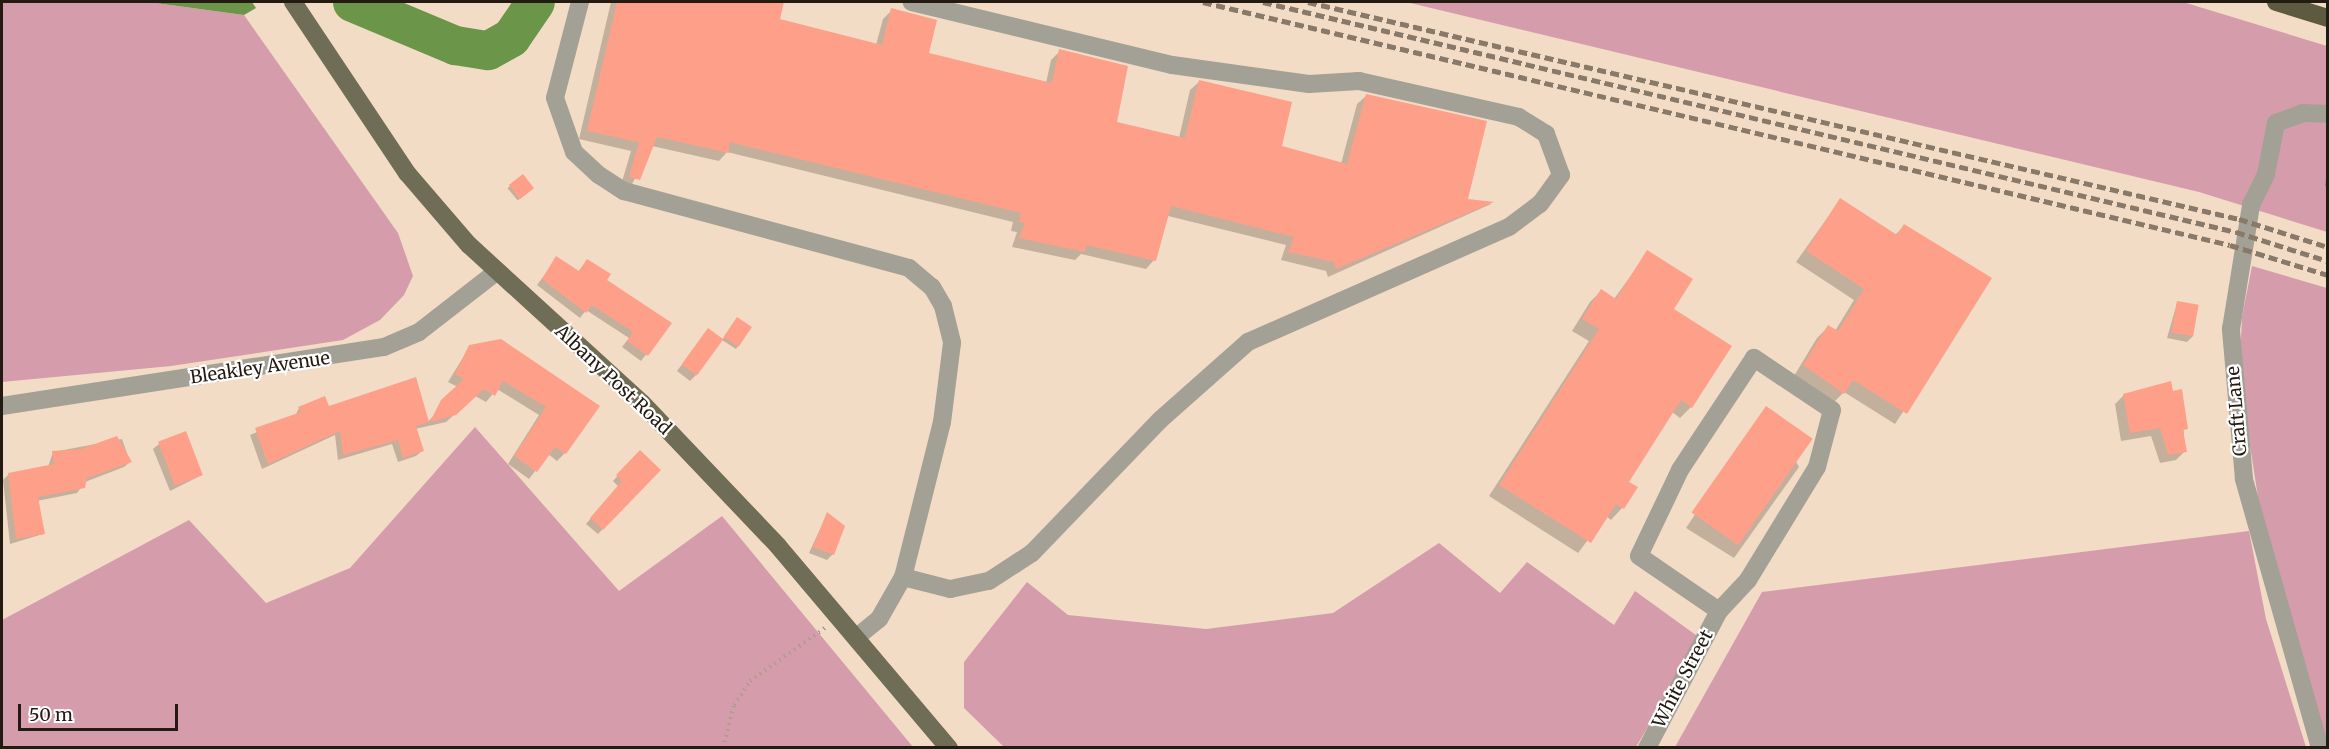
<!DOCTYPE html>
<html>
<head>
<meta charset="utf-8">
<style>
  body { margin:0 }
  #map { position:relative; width:2329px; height:749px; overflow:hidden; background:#f3dcc5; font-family:Merriweather,serif }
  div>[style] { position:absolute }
  .green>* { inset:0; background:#d59cac }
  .water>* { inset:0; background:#6b9649 }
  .shadow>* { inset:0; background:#0003; transform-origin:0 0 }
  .river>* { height:39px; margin:-19.5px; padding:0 19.5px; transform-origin:19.5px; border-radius:19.5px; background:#6b9649 }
  .building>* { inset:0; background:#fd9f89; transform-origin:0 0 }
  .path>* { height:4px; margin-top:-2px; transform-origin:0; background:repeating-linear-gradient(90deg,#ae9b89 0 1.5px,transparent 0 6px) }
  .minor>* { height:18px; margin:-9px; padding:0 9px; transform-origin:9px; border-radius:9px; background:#a3a195 }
  .major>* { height:18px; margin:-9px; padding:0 9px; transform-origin:9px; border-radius:9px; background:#706d56 }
  .highway>* { height:18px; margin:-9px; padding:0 9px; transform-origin:9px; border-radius:9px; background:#5e5a40 }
  .rail>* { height:4.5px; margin-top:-2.25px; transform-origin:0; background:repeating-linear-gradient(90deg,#887969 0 9px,transparent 0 13.5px) }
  span { translate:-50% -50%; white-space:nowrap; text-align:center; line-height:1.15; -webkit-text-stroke:4.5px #fff; paint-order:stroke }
  .street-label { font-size:18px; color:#231a12 }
  .frame { position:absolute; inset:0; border:3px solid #231a12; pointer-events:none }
  .scale { position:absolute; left:18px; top:704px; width:160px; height:27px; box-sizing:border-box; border:3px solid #231a12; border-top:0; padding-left:8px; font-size:18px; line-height:21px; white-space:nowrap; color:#231a12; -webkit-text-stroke:4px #fff; paint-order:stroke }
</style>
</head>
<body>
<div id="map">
  <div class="green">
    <div style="clip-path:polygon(2px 2px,148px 2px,244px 15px,398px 233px,413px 276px,404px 295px,380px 320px,343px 340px,171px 366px,2px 382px)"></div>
    <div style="clip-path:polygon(1406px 2px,2183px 2px,2327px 46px,2327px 232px,2199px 192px)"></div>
    <div style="clip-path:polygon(2252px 266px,2327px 288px,2327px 746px,2258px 497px,2249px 439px,2240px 362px,2242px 317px)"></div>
    <div style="clip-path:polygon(475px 427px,619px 591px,722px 516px,913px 747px,2px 747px,2px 620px,189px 520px,266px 603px,350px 568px)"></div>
    <div style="clip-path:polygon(2249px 531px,2266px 619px,2306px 747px,1675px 747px,1762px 592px)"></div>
    <div style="clip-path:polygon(1439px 543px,1500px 593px,1527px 562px,1614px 625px,1635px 591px,1700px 638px,1636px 747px,1004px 747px,964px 708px,964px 662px,1027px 582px,1068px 615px,1206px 629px,1333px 613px)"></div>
  </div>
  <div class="water">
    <div style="clip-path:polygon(148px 2px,252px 2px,256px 8px,244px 15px)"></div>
  </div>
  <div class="shadow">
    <div style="clip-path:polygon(611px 2px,782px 2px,779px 20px,876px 45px,883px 19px,892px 10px,927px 54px,1046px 83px,1051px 60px,1060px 51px,1115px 123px,1179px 138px,1190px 90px,1199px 82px,1280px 147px,1341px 164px,1357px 104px,1366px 96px,1466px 200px,1491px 204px,1328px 277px,1326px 271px,1281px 260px,1286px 245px,1168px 216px,1154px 260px,1146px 269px,1081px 254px,1075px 260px,1012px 247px,1017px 232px,1011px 231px,1013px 222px,727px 152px,719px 161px,652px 146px,630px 188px,621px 185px,631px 151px,579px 139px)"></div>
    <div style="clip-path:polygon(2328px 165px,2328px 186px,2325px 186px)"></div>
    <div style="left:522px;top:176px;width:16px;height:19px;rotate:50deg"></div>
    <div style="clip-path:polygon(1840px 200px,1894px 236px,1904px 226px,1990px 279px,1895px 424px,1844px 392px,1832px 404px,1794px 376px,1817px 338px,1828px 327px,1835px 331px,1854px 300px,1796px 262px)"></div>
    <div style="clip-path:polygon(1648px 252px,1672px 310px,1691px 407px,1680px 418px,1672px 412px,1627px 482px,1636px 487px,1622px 508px,1611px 520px,1606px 516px,1578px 553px,1489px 496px,1589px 341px,1572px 331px,1590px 302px,1601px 291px,1614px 299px)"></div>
    <div style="clip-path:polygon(557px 258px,578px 272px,587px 261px,605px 281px,670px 324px,641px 361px,622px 347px,629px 338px,586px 310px,580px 318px,537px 285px)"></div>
    <div style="clip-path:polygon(2177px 303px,2193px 336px,2187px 342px,2167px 338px)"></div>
    <div style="clip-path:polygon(735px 321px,738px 346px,736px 349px,722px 340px)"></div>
    <div style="clip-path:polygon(708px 330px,696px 375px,690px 381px,677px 371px)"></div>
    <div style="clip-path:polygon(470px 346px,597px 406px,565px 453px,557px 461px,548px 454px,529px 479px,508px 464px,539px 415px,497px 389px,486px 402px,475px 396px,446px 422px,415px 429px,422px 451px,416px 456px,398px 462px,392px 444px,338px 460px,335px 435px,262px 469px,250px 435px,295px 416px,299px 408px,428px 422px,458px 387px,448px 382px)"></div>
    <div style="clip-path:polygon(2181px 391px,2185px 451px,2176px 460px,2160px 463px,2151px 436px,2121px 441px,2115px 404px,2124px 395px)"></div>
    <div style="clip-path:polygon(1766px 408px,1799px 467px,1734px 558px,1686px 528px)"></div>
    <div style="clip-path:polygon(122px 439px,130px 462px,124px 467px,85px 482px,77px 493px,37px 501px,43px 534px,10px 544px,3px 480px,9px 474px,48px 467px,53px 452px)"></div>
    <div style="clip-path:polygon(159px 444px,202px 475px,170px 491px,153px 449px)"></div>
    <div style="clip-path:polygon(640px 452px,659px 470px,598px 534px,586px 524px,618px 486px,613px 481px)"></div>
    <div style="clip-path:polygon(827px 514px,833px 554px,827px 560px,809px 553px)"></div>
  </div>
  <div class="river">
    <div style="left:352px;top:2px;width:112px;rotate:22.7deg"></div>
    <div style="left:455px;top:45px;width:33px;rotate:9deg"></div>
    <div style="left:488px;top:50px;width:26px;rotate:-29deg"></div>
    <div style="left:511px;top:37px;width:42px;rotate:-55.6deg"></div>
  </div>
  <div class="building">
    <div style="clip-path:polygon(617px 2px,784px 2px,780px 19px,882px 45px,891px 8px,937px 20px,929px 53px,1052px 83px,1059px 49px,1128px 66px,1117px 122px,1185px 138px,1199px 80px,1292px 102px,1282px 146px,1347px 164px,1366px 94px,1487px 121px,1468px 199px,1494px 202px,1336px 269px,1334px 262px,1288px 252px,1294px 237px,1171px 206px,1156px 261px,1086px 245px,1085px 252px,1019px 238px,1025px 223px,1019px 222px,1021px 213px,729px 142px,729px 153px,657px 137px,640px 180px,629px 177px,639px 142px,587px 131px)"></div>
    <div style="left:523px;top:174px;width:18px;height:18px;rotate:52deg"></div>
    <div style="clip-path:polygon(1840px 198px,1897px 235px,1904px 224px,1992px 278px,1907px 414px,1853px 380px,1844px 394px,1803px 365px,1828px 325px,1838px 331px,1864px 289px,1806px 251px)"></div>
    <div style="clip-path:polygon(1647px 250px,1693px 279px,1674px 309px,1732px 346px,1692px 408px,1681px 400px,1629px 482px,1638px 487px,1624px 509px,1616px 504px,1591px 543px,1499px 485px,1599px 329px,1582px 319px,1601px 289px,1616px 299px)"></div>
    <div style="clip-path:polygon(556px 256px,579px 271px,587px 259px,611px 274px,607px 280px,672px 323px,648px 356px,627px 341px,633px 332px,592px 305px,586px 313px,542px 279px)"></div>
    <div style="left:2177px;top:301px;width:22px;height:32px;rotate:10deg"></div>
    <div style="left:737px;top:317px;width:18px;height:24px;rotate:34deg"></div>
    <div style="left:708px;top:328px;width:19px;height:45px;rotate:36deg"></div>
    <div style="clip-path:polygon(501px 339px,600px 406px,566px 454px,555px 447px,537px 472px,514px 456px,546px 407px,503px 381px,495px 396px,484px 389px,456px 415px,430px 422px,441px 400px,464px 379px,455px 374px,469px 345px)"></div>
    <div style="clip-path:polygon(416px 377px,429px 422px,416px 426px,424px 451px,403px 458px,398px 440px,343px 455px,340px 431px,268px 464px,255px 428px,301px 412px,298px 407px,325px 396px,329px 406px)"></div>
    <div style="clip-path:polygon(2171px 381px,2173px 391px,2182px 389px,2188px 429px,2183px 430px,2187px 452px,2168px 455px,2160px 428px,2130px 433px,2123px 394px)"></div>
    <div style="left:1766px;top:406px;width:57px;height:130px;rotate:35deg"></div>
    <div style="left:186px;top:431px;width:47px;height:30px;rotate:69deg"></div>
    <div style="clip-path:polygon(117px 436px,132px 462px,87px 478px,85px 488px,38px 497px,45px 534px,16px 539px,8px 473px,54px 464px,52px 451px,81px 449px)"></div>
    <div style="clip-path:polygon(640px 450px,661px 470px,603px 530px,590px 518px,622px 481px,616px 475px)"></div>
    <div style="clip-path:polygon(827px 512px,845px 526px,834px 555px,813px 547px)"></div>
  </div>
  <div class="path">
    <div style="left:723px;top:748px;width:44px;rotate:-75.7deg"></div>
    <div style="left:734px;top:705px;width:29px;rotate:-56deg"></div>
    <div style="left:750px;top:681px;width:92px;rotate:-35.2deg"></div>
  </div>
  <div class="minor">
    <div style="left:580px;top:2px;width:99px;rotate:104.6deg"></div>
    <div style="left:555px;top:98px;width:57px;rotate:70.6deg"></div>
    <div style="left:574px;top:152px;width:34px;rotate:43deg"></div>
    <div style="left:599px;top:175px;width:30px;rotate:33deg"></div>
    <div style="left:624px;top:191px;width:295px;rotate:15.1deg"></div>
    <div style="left:909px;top:268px;width:30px;rotate:40deg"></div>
    <div style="left:932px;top:287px;width:22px;rotate:60deg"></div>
    <div style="left:943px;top:306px;width:38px;rotate:76deg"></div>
    <div style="left:952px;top:343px;width:80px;rotate:97.2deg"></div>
    <div style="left:942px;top:422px;width:160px;rotate:104.1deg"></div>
    <div style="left:903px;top:577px;width:48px;rotate:119.7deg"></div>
    <div style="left:879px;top:619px;width:28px;rotate:141deg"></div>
    <div style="left:2px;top:406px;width:387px;rotate:-8.8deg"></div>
    <div style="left:384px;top:347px;width:38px;rotate:-23deg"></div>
    <div style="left:419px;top:332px;width:98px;rotate:-37.9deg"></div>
    <div style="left:903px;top:577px;width:49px;rotate:14.3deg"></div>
    <div style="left:950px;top:589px;width:40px;rotate:-12deg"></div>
    <div style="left:989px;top:581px;width:51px;rotate:-33.1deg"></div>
    <div style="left:1032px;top:553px;width:185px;rotate:-46.1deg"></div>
    <div style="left:1160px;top:420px;width:118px;rotate:-41.6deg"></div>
    <div style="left:1248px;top:342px;width:285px;rotate:-23.8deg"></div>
    <div style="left:1509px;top:227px;width:39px;rotate:-37deg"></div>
    <div style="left:1540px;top:204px;width:36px;rotate:-54deg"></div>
    <div style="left:1561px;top:175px;width:44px;rotate:-110.1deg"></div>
    <div style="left:1546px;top:134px;width:32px;rotate:-148deg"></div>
    <div style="left:1519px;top:117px;width:164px;rotate:-167.3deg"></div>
    <div style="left:1359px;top:81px;width:50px;rotate:176.6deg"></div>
    <div style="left:1309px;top:84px;width:138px;rotate:-172.1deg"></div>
    <div style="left:1172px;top:65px;width:268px;rotate:-166.4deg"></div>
    <div style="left:1647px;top:748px;width:155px;rotate:-62.3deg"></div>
    <div style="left:1719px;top:611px;width:42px;rotate:-46.9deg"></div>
    <div style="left:1748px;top:580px;width:132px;rotate:-58.6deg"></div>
    <div style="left:1817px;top:467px;width:59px;rotate:-75.3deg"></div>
    <div style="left:1832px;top:410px;width:94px;rotate:-146.3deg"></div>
    <div style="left:1754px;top:358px;width:134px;rotate:123.5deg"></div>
    <div style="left:1680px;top:470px;width:95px;rotate:115.5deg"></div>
    <div style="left:1639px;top:556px;width:97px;rotate:34.5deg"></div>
    <div style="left:2320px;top:748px;width:280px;rotate:-105.8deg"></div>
    <div style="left:2244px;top:479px;width:151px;rotate:-95deg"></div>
    <div style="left:2231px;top:329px;width:126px;rotate:-80.8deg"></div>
    <div style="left:2251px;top:205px;width:34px;rotate:-64deg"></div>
    <div style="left:2266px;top:174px;width:52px;rotate:-78.9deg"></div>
    <div style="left:2276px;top:123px;width:29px;rotate:-20deg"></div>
    <div style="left:2303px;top:113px;width:25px;rotate:2deg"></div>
  </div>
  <div class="major">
    <div style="left:293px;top:2px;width:206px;rotate:56.3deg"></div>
    <div style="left:407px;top:173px;width:95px;rotate:49.3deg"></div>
    <div style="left:469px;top:245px;width:234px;rotate:42.4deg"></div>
    <div style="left:642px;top:403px;width:197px;rotate:46.4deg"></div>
    <div style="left:778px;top:546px;width:265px;rotate:49.8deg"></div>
  </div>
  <div class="highway">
    <div style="left:2276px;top:2px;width:54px;rotate:17.1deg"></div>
  </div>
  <div class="rail">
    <div style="left:1203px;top:2px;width:1055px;rotate:13.31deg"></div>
    <div style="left:2230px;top:245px;width:102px;rotate:17deg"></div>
    <div style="left:1263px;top:2px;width:1000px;rotate:13.3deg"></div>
    <div style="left:2236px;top:232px;width:96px;rotate:17.5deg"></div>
    <div style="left:1308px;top:2px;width:956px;rotate:13.12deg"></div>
    <div style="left:2239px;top:219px;width:93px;rotate:17.5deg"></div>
  </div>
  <div class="street-label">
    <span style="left:260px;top:368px;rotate:-8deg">Bleakley Avenue</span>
    <span style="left:613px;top:380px;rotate:43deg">Albany Post Road</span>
    <span style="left:2237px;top:411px;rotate:-95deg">Craft Lane</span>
    <span style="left:1683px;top:679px;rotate:-62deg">White Street</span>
  </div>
  <div class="frame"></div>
  <div class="scale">50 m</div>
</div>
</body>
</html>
